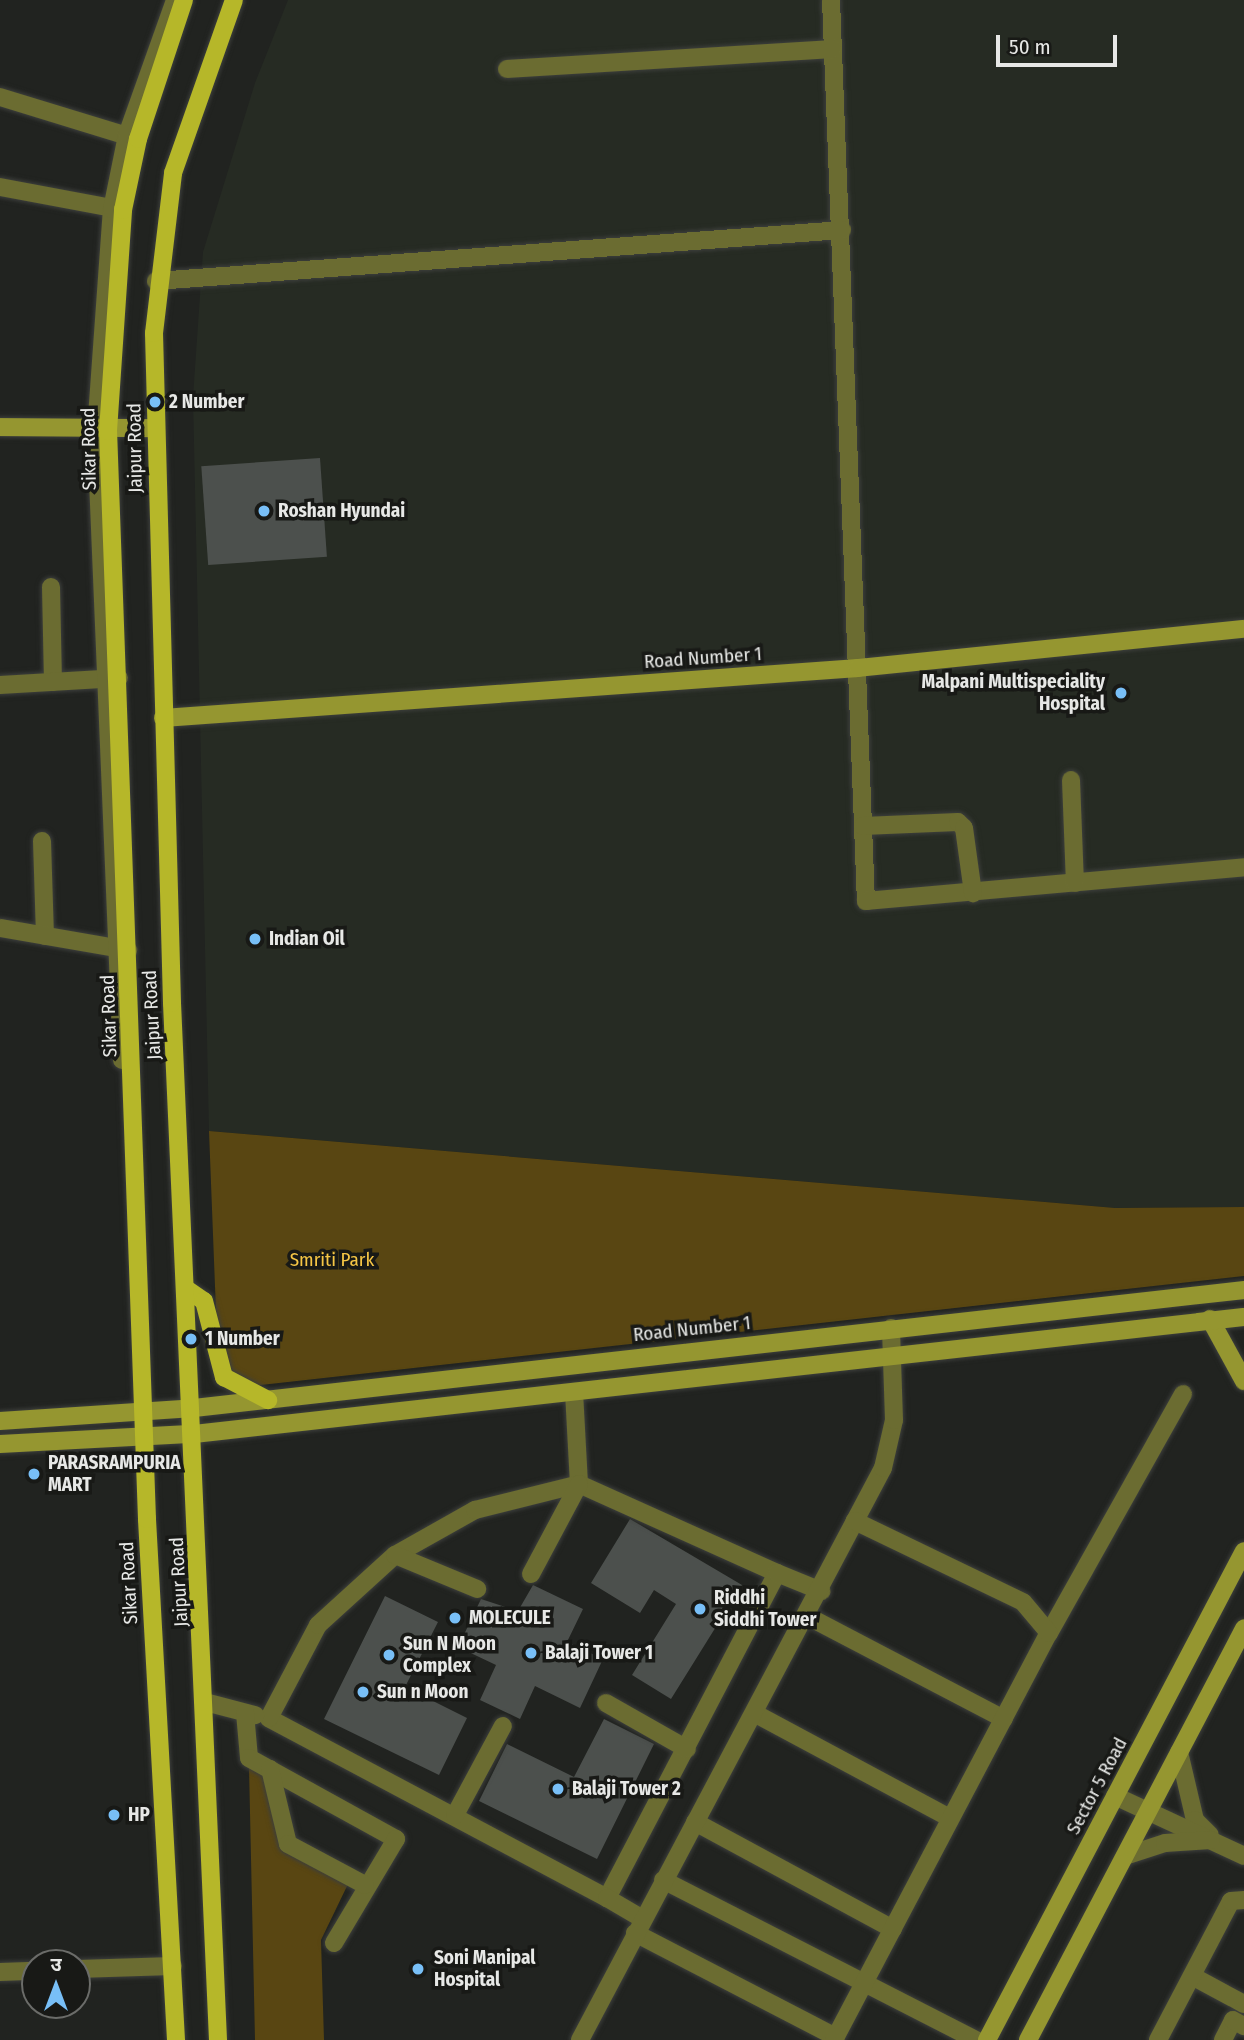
<!DOCTYPE html>
<html>
<head>
<meta charset="utf-8">
<style>
  body { margin:0 }
  #map { position:relative; width:1244px; height:2040px; overflow:hidden; background:#212320; font-family:"Fira Sans Condensed","Noto Sans Devanagari",sans-serif }
  div>[style] { position:absolute }
  .built>* { inset:0; background:#262b23 }
  .green>* { inset:0; background:#594612 }
  .building>* { inset:0; background:#4c504d; transform-origin:0 0 }
  .roads { filter:drop-shadow(0 0 2px #3d3f3c) drop-shadow(0 0 2px #3d3f3c) }
  .street>* { height:18px; margin:-9px; padding:0 9px; transform-origin:9px; border-radius:9px; background:#6b6c31 }
  .secondary>* { height:18px; margin:-9px; padding:0 9px; transform-origin:9px; border-radius:9px; background:#959630 }
  .primary>* { height:18px; margin:-9px; padding:0 9px; transform-origin:9px; border-radius:9px; background:#b6b729 }
  .dots>* { width:19px; height:19px; translate:-50% -50%; box-sizing:border-box; border:4px solid #181916; border-radius:50% }
  span { translate:-50% -50%; white-space:nowrap; text-align:center; line-height:1.15; -webkit-text-stroke:7px #181916; paint-order:stroke }
  .poi-label { font-size:19px; color:#e7e8e6; font-weight:700 }
  .left { translate:0 -50%; text-align:left }
  .right { translate:-100% -50%; text-align:right }
  .street-label { font-size:19px; color:#e7e8e6 }
  .park-label { font-size:19px; color:#f6c645 }
  .north { position:absolute; left:21px; top:1949px; width:70px; height:70px; box-sizing:border-box; background:#181916; border:2px solid #6b6c69; border-radius:50%; rotate:0deg; font-size:19px; font-weight:700; line-height:28px; text-align:center; color:#e7e8e6 }
  .north::after { content:''; display:block; margin:auto; width:24px; height:32px; background:#78bff7; clip-path:polygon(50% 0,100% 100%,50% 72%,0 100%) }
  .scale { position:absolute; left:996px; top:35px; width:121px; height:32px; box-sizing:border-box; border:4px solid #e7e8e6; border-top:0; padding-left:9px; font-size:21px; line-height:24px; white-space:nowrap; color:#e7e8e6; -webkit-text-stroke:5px #181916; paint-order:stroke }
</style>
</head>
<body>
<div id="map">
  <div class="built">
    <div style="clip-path:polygon(288px 0,1244px 0,1244px 1207px,1115px 1208px,209px 1131px,193px 397px,203px 252px,255px 83px)"></div>
  </div>
  <div class="green">
    <div style="clip-path:polygon(209px 1131px,1115px 1208px,1244px 1207px,1244px 1276px,242px 1387px,230px 1379px,217px 1338px)"></div>
    <div style="clip-path:polygon(249px 1767px,262px 1773px,283px 1848px,349px 1882px,321px 1940px,324px 2040px,255px 2040px)"></div>
  </div>
  <div class="building">
    <div style="left:320px;top:458px;width:99px;height:119px;rotate:86deg"></div>
    <div style="clip-path:polygon(630px 1519px,742px 1585px,671px 1699px,632px 1675px,676px 1604px,654px 1590px,640px 1613px,591px 1583px)"></div>
    <div style="clip-path:polygon(533px 1585px,583px 1609px,567px 1642px,603px 1659px,580px 1708px,535px 1686px,520px 1719px,480px 1700px,496px 1665px,458px 1647px,481px 1599px,518px 1611px)"></div>
    <div style="clip-path:polygon(385px 1596px,438px 1622px,405px 1687px,467px 1718px,439px 1775px,324px 1719px)"></div>
    <div style="clip-path:polygon(604px 1719px,654px 1744px,597px 1859px,479px 1801px,507px 1744px,574px 1777px)"></div>
  </div>
  <div class="roads">
    <div class="street">
      <div style="left:831px;top:0;width:902px;rotate:87.78deg"></div>
      <div style="left:866px;top:901px;width:380px;rotate:-5.1deg"></div>
      <div style="left:507px;top:69px;width:326px;rotate:-3.5deg"></div>
      <div style="left:0;top:97px;width:143px;rotate:17deg"></div>
      <div style="left:0;top:187px;width:125px;rotate:10.6deg"></div>
      <div style="left:156px;top:281px;width:688px;rotate:-4.25deg"></div>
      <div style="left:51px;top:587px;width:95px;rotate:88.8deg"></div>
      <div style="left:0;top:685px;width:119px;rotate:-3.4deg"></div>
      <div style="left:1071px;top:780px;width:103px;rotate:87.8deg"></div>
      <div style="left:863px;top:826px;width:95px;rotate:-2.4deg"></div>
      <div style="left:958px;top:822px;width:8px;rotate:45deg"></div>
      <div style="left:964px;top:828px;width:66px;rotate:82.1deg"></div>
      <div style="left:42px;top:841px;width:95px;rotate:88.2deg"></div>
      <div style="left:0;top:928px;width:130px;rotate:9.8deg"></div>
      <div style="left:122px;top:1060px;width:630px;rotate:-92.37deg"></div>
      <div style="left:96px;top:431px;width:223px;rotate:-85.9deg"></div>
      <div style="left:112px;top:209px;width:76px;rotate:-78.5deg"></div>
      <div style="left:127px;top:135px;width:143px;rotate:-70.4deg"></div>
      <div style="left:574px;top:1392px;width:92px;rotate:86.9deg"></div>
      <div style="left:579px;top:1484px;width:217px;rotate:24.2deg"></div>
      <div style="left:777px;top:1573px;width:367px;rotate:117.6deg"></div>
      <div style="left:607px;top:1898px;width:383px;rotate:-152deg"></div>
      <div style="left:269px;top:1718px;width:105px;rotate:-62.2deg"></div>
      <div style="left:318px;top:1625px;width:104px;rotate:-42.3deg"></div>
      <div style="left:395px;top:1555px;width:92px;rotate:-29.4deg"></div>
      <div style="left:475px;top:1510px;width:107px;rotate:-14deg"></div>
      <div style="left:395px;top:1555px;width:89px;rotate:22.5deg"></div>
      <div style="left:777px;top:1573px;width:48px;rotate:22.2deg"></div>
      <div style="left:531px;top:1574px;width:102px;rotate:-61.9deg"></div>
      <div style="left:807px;top:1616px;width:222px;rotate:27.6deg"></div>
      <div style="left:1049px;top:1633px;width:274px;rotate:-60.7deg"></div>
      <div style="left:205px;top:1702px;width:52px;rotate:14.6deg"></div>
      <div style="left:606px;top:1703px;width:93px;rotate:29.6deg"></div>
      <div style="left:245px;top:1713px;width:45px;rotate:84.9deg"></div>
      <div style="left:249px;top:1758px;width:168px;rotate:28.9deg"></div>
      <div style="left:396px;top:1839px;width:121px;rotate:120.8deg"></div>
      <div style="left:754px;top:1713px;width:222px;rotate:28.2deg"></div>
      <div style="left:1179px;top:1752px;width:70px;rotate:76.8deg"></div>
      <div style="left:1195px;top:1820px;width:21px;rotate:45deg"></div>
      <div style="left:270px;top:1769px;width:77px;rotate:76.5deg"></div>
      <div style="left:288px;top:1844px;width:87px;rotate:28deg"></div>
      <div style="left:1115px;top:1796px;width:142px;rotate:24.9deg"></div>
      <div style="left:455px;top:1815px;width:101px;rotate:-61.7deg"></div>
      <div style="left:695px;top:1822px;width:225px;rotate:28.4deg"></div>
      <div style="left:1125px;top:1856px;width:42px;rotate:-18deg"></div>
      <div style="left:1165px;top:1843px;width:46px;rotate:-3.7deg"></div>
      <div style="left:663px;top:1880px;width:352px;rotate:27.1deg"></div>
      <div style="left:607px;top:1898px;width:42px;rotate:30.3deg"></div>
      <div style="left:635px;top:1933px;width:226px;rotate:27.4deg"></div>
      <div style="left:77px;top:1969px;width:96px;rotate:-1.8deg"></div>
      <div style="left:0;top:1972px;width:35px;rotate:-2deg"></div>
      <div style="left:1192px;top:1976px;width:59px;rotate:28.3deg"></div>
      <div style="left:580px;top:2040px;width:647px;rotate:-62.09deg"></div>
      <div style="left:883px;top:1468px;width:49px;rotate:-77.1deg"></div>
      <div style="left:894px;top:1420px;width:92px;rotate:-91.9deg"></div>
      <div style="left:834px;top:2040px;width:460px;rotate:-62.2deg"></div>
      <div style="left:1049px;top:1633px;width:40px;rotate:-130deg"></div>
      <div style="left:1023px;top:1602px;width:187px;rotate:-154.3deg"></div>
      <div style="left:1158px;top:2040px;width:157px;rotate:-62.3deg"></div>
      <div style="left:1231px;top:1901px;width:13px;rotate:-4deg"></div>
      <div style="left:1223px;top:2040px;width:22px;rotate:-63deg"></div>
      <div style="left:1233px;top:2020px;width:13px;rotate:29deg"></div>
    </div>
    <div class="secondary">
      <div style="left:0;top:427px;width:154px;rotate:0.4deg"></div>
      <div style="left:163px;top:718px;width:697px;rotate:-4.11deg"></div>
      <div style="left:858px;top:668px;width:388px;rotate:-5.8deg"></div>
      <div style="left:1210px;top:1319px;width:71px;rotate:61.3deg"></div>
      <div style="left:0;top:1421px;width:194px;rotate:-3.8deg"></div>
      <div style="left:194px;top:1408px;width:1057px;rotate:-6.41deg"></div>
      <div style="left:0;top:1444px;width:194px;rotate:-3deg"></div>
      <div style="left:194px;top:1434px;width:1056px;rotate:-6.36deg"></div>
      <div style="left:987px;top:2040px;width:552px;rotate:-62.28deg"></div>
      <div style="left:1028px;top:2040px;width:465px;rotate:-62.3deg"></div>
    </div>
    <div class="primary">
      <div style="left:188px;top:1290px;width:19px;rotate:35deg"></div>
      <div style="left:204px;top:1301px;width:79px;rotate:75.3deg"></div>
      <div style="left:224px;top:1377px;width:50px;rotate:27.6deg"></div>
      <div style="left:176px;top:2040px;width:522px;rotate:-93.19deg"></div>
      <div style="left:147px;top:1519px;width:1089px;rotate:-92.05deg"></div>
      <div style="left:108px;top:431px;width:222px;rotate:-86.1deg"></div>
      <div style="left:123px;top:210px;width:73px;rotate:-78.1deg"></div>
      <div style="left:138px;top:139px;width:146px;rotate:-71.7deg"></div>
      <div style="left:218px;top:2040px;width:1038px;rotate:-92.54deg"></div>
      <div style="left:172px;top:1003px;width:670px;rotate:-91.54deg"></div>
      <div style="left:154px;top:333px;width:161px;rotate:-83.2deg"></div>
      <div style="left:173px;top:173px;width:183px;rotate:-70.6deg"></div>
    </div>
  </div>
  <div class="dots">
    <div style="left:155px;top:402px;background:#78bff7"></div>
    <div style="left:264px;top:511px;background:#78bff7"></div>
    <div style="left:1121px;top:693px;background:#78bff7"></div>
    <div style="left:255px;top:939px;background:#78bff7"></div>
    <div style="left:191px;top:1339px;background:#78bff7"></div>
    <div style="left:34px;top:1474px;background:#78bff7"></div>
    <div style="left:700px;top:1609px;background:#78bff7"></div>
    <div style="left:455px;top:1618px;background:#78bff7"></div>
    <div style="left:531px;top:1653px;background:#78bff7"></div>
    <div style="left:389px;top:1655px;background:#78bff7"></div>
    <div style="left:363px;top:1692px;background:#78bff7"></div>
    <div style="left:558px;top:1789px;background:#78bff7"></div>
    <div style="left:114px;top:1815px;background:#78bff7"></div>
    <div style="left:418px;top:1969px;background:#78bff7"></div>
  </div>
  <div class="poi-label">
    <span class="left" style="left:169px;top:402px">2 Number</span>
    <span class="left" style="left:278px;top:511px">Roshan Hyundai</span>
    <span class="right" style="left:1105px;top:693px">Malpani Multispeciality<br>Hospital</span>
    <span class="left" style="left:269px;top:939px">Indian Oil</span>
    <span class="left" style="left:205px;top:1339px">1 Number</span>
    <span class="left" style="left:48px;top:1474px">PARASRAMPURIA<br>MART</span>
    <span class="left" style="left:714px;top:1609px">Riddhi<br>Siddhi Tower</span>
    <span class="left" style="left:469px;top:1618px">MOLECULE</span>
    <span class="left" style="left:403px;top:1655px">Sun N Moon<br>Complex</span>
    <span class="left" style="left:545px;top:1653px">Balaji Tower 1</span>
    <span class="left" style="left:377px;top:1692px">Sun n Moon</span>
    <span class="left" style="left:572px;top:1789px">Balaji Tower 2</span>
    <span class="left" style="left:128px;top:1815px">HP</span>
    <span class="left" style="left:434px;top:1969px">Soni Manipal<br>Hospital</span>
  </div>
  <div class="street-label">
    <span style="left:135px;top:448px;rotate:-91deg">Jaipur Road</span>
    <span style="left:89px;top:449px;rotate:-91deg">Sikar Road</span>
    <span style="left:703px;top:658px;rotate:-4deg">Road Number 1</span>
    <span style="left:152px;top:1015px;rotate:-93deg">Jaipur Road</span>
    <span style="left:109px;top:1016px;rotate:-92deg">Sikar Road</span>
    <span style="left:692px;top:1329px;rotate:-6deg">Road Number 1</span>
    <span style="left:179px;top:1582px;rotate:-93deg">Jaipur Road</span>
    <span style="left:129px;top:1583px;rotate:-93deg">Sikar Road</span>
    <span style="left:1097px;top:1786px;rotate:-62deg">Sector 5 Road</span>
  </div>
  <div class="park-label">
    <span style="left:332px;top:1260px">Smriti Park</span>
  </div>
  <div class="north">उ</div>
  <div class="scale">50 m</div>
</div>
</body>
</html>
